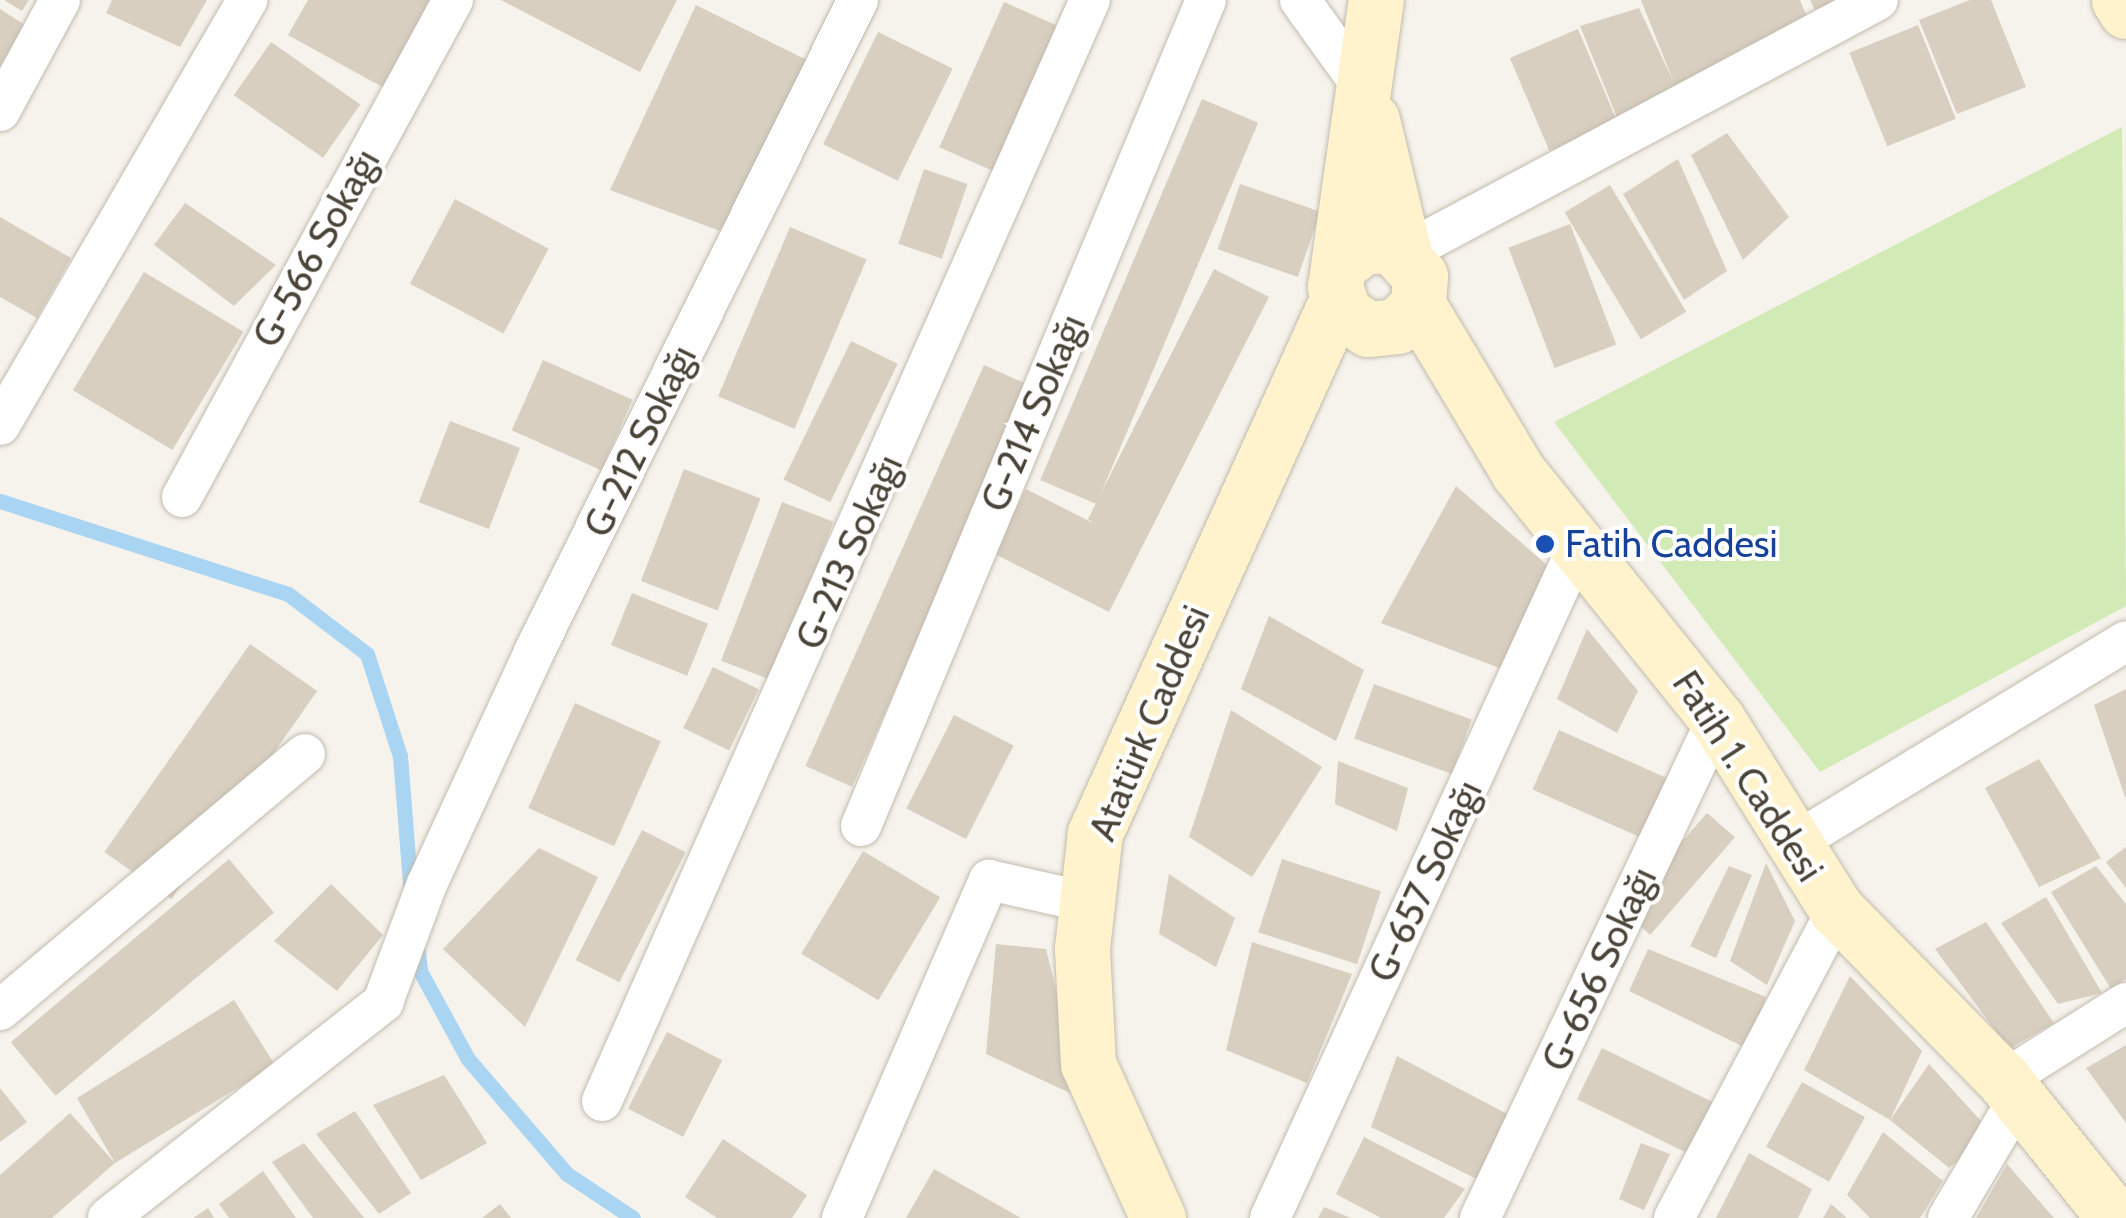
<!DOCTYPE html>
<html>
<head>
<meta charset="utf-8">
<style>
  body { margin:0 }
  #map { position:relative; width:2126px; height:1218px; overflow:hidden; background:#f6f3ec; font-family:Cabin,sans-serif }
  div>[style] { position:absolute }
  .green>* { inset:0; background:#d2eab5 }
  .stream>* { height:15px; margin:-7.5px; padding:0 7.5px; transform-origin:7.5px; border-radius:7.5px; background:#a9d4f2 }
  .building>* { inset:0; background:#d8cfc1; transform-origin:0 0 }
  .roads { filter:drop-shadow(0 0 2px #c2bbae) drop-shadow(0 0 2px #c2bbae) }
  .street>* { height:40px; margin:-20px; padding:0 20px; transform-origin:20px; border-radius:20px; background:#fff }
  .secondary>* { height:55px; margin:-27.5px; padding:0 27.5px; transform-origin:27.5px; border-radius:27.5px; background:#fff3cd }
  .dots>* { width:28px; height:28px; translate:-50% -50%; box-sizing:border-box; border:5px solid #fff; border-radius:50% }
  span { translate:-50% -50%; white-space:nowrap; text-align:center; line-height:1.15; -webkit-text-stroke:8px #fff; paint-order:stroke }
  .street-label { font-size:38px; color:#4b4439 }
  .transit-label { font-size:38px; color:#164399 }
  .left { translate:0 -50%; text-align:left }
</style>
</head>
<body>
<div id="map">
  <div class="green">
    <div style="clip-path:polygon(2122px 127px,2126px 606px,1820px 772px,1554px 422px)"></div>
  </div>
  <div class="stream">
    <div style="left:0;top:501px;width:303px;rotate:17.9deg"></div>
    <div style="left:288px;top:594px;width:99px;rotate:37.2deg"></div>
    <div style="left:367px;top:654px;width:107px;rotate:72.1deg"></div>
    <div style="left:400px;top:756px;width:141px;rotate:85.5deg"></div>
    <div style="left:417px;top:945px;width:26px;rotate:83deg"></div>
    <div style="left:420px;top:971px;width:100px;rotate:61.4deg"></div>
    <div style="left:468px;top:1059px;width:152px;rotate:49.3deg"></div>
    <div style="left:567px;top:1174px;width:79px;rotate:33.7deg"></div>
  </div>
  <div class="building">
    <div style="clip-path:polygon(4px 0,29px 0,22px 11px)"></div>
    <div style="clip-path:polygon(112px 0,207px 0,180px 47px,106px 13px)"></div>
    <div style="clip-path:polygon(308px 0,433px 0,384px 88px,288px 35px)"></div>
    <div style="clip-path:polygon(501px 0,677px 0,640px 72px)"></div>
    <div style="clip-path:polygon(1641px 0,1800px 0,1808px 20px,1741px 49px,1746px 60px,1618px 120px,1580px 26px,1639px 8px,1674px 83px)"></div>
    <div style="clip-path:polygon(1810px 0,1836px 0,1815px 10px)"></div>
    <div style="clip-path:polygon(1970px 0,1991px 0,2026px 87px,1957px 114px,1919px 20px)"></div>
    <div style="left:1004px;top:2px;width:58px;height:159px;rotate:24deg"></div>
    <div style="clip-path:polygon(696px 5px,815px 64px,720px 231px,610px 190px)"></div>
    <div style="clip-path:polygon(0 9px,25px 25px,0 66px)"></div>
    <div style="left:1918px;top:25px;width:101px;height:74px;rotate:68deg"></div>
    <div style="left:1578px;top:29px;width:101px;height:74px;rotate:67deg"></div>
    <div style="left:878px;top:32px;width:83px;height:125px;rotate:26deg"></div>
    <div style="left:271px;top:42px;width:109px;height:65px;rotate:35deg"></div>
    <div style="left:1202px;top:99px;width:61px;height:414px;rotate:23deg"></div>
    <div style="clip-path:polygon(1727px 133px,1789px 217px,1743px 260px,1691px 155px)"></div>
    <div style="clip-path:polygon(1678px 159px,1727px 271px,1684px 300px,1623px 194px)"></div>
    <div style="left:924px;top:169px;width:46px;height:79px;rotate:19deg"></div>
    <div style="left:1240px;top:184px;width:85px;height:69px;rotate:19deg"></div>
    <div style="left:1610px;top:185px;width:148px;height:53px;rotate:59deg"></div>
    <div style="left:455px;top:199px;width:106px;height:96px;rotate:28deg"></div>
    <div style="clip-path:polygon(185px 203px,276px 265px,234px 306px,154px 245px)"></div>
    <div style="clip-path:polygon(0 217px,71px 258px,37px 318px,0 297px)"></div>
    <div style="left:1570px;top:224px;width:129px;height:66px;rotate:69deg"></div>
    <div style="left:790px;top:227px;width:83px;height:184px;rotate:23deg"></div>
    <div style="clip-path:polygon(1214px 269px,1269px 297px,1109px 612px,993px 553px,1026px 489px,1093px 523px,1088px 519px)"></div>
    <div style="left:144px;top:272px;width:116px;height:138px;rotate:31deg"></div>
    <div style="left:851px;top:341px;width:52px;height:154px;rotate:26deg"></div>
    <div style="left:543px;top:360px;width:98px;height:77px;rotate:24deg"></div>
    <div style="left:984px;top:365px;width:51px;height:439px;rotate:24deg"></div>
    <div style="left:450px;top:421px;width:75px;height:87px;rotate:21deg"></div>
    <div style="left:684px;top:469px;width:82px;height:120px;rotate:21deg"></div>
    <div style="clip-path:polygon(1456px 486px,1547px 565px,1502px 669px,1381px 623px)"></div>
    <div style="left:782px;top:502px;width:55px;height:170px;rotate:21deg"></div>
    <div style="left:632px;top:593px;width:82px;height:56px;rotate:22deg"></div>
    <div style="clip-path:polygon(1269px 616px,1364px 670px,1336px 741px,1241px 689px)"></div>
    <div style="clip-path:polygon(1587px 629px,1638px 691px,1617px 733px,1557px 699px)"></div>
    <div style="left:250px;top:644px;width:82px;height:254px;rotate:35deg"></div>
    <div style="left:713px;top:667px;width:51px;height:68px;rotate:26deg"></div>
    <div style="left:1374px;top:684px;width:104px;height:58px;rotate:20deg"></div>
    <div style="clip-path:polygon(2126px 689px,2126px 797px,2125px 797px,2094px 705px)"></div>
    <div style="left:575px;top:703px;width:94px;height:115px;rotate:24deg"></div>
    <div style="clip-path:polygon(1231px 710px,1322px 767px,1252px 877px,1189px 837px)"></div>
    <div style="left:954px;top:715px;width:67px;height:105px;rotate:27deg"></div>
    <div style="left:1559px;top:730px;width:130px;height:65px;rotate:24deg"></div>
    <div style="clip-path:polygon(2039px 759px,2101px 858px,2039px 887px,1985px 788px)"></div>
    <div style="clip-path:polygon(1338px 761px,1408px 788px,1397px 831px,1335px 804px)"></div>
    <div style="left:1707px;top:813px;width:37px;height:129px;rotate:41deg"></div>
    <div style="left:642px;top:830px;width:49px;height:146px;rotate:27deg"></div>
    <div style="clip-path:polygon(2126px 847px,2126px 888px,2106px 862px)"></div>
    <div style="clip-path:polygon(539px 848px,598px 877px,525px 1027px,443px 949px)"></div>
    <div style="left:863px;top:851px;width:90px;height:120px;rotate:31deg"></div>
    <div style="left:229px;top:859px;width:70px;height:285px;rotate:50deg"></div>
    <div style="left:1282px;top:859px;width:104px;height:77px;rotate:18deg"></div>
    <div style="clip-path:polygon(1766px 863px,1795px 921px,1767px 985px,1730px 961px)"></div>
    <div style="clip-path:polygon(1729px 866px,1752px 875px,1716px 958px,1690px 946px)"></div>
    <div style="clip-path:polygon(2096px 866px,2126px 904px,2126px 979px,2111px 989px,2051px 892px)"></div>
    <div style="clip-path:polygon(1169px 874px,1235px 918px,1216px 967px,1159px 934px)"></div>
    <div style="clip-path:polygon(331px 884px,383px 935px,337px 991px,274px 941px)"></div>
    <div style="clip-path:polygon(2046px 897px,2102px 993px,2058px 1004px,2001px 923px)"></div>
    <div style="clip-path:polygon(1986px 922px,2054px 1023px,2009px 1049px,1935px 949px)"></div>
    <div style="clip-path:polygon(1252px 942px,1352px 974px,1307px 1083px,1226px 1050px)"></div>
    <div style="clip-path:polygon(996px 944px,1046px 949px,1083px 1099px,986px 1054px)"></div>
    <div style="clip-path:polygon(1648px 949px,1766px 997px,1748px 1049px,1629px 991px)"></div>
    <div style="clip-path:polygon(1850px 976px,1922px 1051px,1890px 1120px,1804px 1070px)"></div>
    <div style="clip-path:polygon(234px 1000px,275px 1065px,115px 1163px,52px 1218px,0 1218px,0 1175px,70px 1113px,115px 1163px,77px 1098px)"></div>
    <div style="left:667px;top:1032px;width:62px;height:86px;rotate:27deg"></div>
    <div style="clip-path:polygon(2126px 1045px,2126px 1123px,2086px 1068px)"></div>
    <div style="left:1602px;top:1048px;width:127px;height:57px;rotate:26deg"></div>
    <div style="clip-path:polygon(1397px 1056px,1511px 1116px,1485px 1183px,1371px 1127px)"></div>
    <div style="clip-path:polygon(1929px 1064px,1992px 1133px,1949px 1168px,1890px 1120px)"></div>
    <div style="clip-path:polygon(444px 1075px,487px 1143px,421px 1180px,373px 1105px)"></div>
    <div style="left:1802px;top:1082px;width:72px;height:74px;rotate:29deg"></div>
    <div style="clip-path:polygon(0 1088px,27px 1122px,0 1142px)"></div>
    <div style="clip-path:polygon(355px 1111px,411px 1193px,379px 1214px,316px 1134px)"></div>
    <div style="clip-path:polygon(1883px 1132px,1943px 1181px,1920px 1218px,1870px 1218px,1847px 1195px)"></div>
    <div style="clip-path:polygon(1364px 1137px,1465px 1189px,1444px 1218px,1381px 1218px,1336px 1194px)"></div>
    <div style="clip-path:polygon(723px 1139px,807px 1195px,792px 1218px,717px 1218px,685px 1197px)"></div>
    <div style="clip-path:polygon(304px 1143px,364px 1218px,313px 1218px,272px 1162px)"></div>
    <div style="clip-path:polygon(1641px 1143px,1670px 1154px,1644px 1210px,1619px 1199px)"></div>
    <div style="clip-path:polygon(1749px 1153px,1812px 1189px,1798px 1218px,1716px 1218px)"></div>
    <div style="clip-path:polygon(2007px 1164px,2054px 1218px,1976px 1218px)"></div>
    <div style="clip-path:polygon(934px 1169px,1021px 1218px,906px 1218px)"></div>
    <div style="clip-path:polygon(263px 1171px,296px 1218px,229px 1218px,219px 1204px)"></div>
    <div style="clip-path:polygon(500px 1204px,511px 1218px,482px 1218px)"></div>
    <div style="clip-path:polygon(1831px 1204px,1847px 1218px,1823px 1218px)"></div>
    <div style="clip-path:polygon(1324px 1207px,1351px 1218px,1318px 1218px)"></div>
    <div style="clip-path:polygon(208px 1208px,214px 1218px,193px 1218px)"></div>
  </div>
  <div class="roads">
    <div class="street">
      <div style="left:1300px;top:0;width:110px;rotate:54.3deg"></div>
      <div style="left:0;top:111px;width:126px;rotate:-61.6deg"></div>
      <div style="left:1404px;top:253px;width:537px;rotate:-28.09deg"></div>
      <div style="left:0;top:425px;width:492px;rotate:-59.8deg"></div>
      <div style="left:182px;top:497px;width:566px;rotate:-61.4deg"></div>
      <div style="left:861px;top:826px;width:895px;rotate:-67.33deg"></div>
      <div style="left:1791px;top:845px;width:392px;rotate:-31.3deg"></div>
      <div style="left:0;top:1010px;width:398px;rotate:-40deg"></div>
      <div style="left:2004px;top:1080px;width:144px;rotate:-32.3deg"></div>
      <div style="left:602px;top:1101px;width:1204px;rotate:-66.1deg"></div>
      <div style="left:108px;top:1218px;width:350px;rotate:-38.1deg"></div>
      <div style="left:383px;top:1002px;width:126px;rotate:-69.6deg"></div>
      <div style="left:427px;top:884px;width:255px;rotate:-65.2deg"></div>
      <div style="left:534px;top:652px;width:728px;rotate:-63.58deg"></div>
      <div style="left:842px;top:1218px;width:369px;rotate:-66.5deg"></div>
      <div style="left:989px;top:880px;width:100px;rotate:12.7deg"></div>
      <div style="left:1270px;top:1218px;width:741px;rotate:-65.37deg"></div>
      <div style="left:1480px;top:1218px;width:552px;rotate:-64.59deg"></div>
      <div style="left:1674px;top:1218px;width:348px;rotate:-62.1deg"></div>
      <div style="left:1948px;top:1218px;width:136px;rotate:-59.5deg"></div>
    </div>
    <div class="secondary">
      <div style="left:2119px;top:0;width:13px;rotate:58deg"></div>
      <div style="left:1372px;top:120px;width:137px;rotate:76.5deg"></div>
      <div style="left:1342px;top:263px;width:28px;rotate:-38deg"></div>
      <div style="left:1364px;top:246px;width:28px"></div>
      <div style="left:1392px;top:246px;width:41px;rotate:47deg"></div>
      <div style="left:1420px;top:276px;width:29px;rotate:94deg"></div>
      <div style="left:1418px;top:305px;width:30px;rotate:135deg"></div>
      <div style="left:1397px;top:326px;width:29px;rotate:174deg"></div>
      <div style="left:1368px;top:329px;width:29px;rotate:-146deg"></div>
      <div style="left:1344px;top:313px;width:28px;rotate:-109deg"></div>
      <div style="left:1335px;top:287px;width:290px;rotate:-81.9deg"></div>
      <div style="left:1418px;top:305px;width:196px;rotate:59deg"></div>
      <div style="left:1519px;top:473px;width:316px;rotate:51.2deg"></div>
      <div style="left:1717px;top:719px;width:226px;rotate:57.9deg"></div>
      <div style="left:1837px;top:910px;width:238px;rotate:45.5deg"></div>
      <div style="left:2004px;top:1080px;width:177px;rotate:51.2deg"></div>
      <div style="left:1158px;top:1218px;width:169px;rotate:-114.4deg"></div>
      <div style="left:1088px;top:1064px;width:116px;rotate:-93deg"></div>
      <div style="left:1082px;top:948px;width:116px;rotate:-83.6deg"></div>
      <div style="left:1095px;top:833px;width:585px;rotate:-65.58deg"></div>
    </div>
  </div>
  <div class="dots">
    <div style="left:1545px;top:544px;background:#1a4fb4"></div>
  </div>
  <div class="street-label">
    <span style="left:316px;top:248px;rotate:-61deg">G-566 Sokağı</span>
    <span style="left:1033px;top:413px;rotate:-67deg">G-214 Sokağı</span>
    <span style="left:640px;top:441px;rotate:-64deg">G-212 Sokağı</span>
    <span style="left:849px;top:552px;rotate:-66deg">G-213 Sokağı</span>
    <span style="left:1149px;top:723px;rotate:-67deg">Atatürk Caddesi</span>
    <span style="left:1748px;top:776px;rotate:57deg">Fatih 1. Caddesi</span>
    <span style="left:1425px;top:881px;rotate:-65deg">G-657 Sokağı</span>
    <span style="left:1599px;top:969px;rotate:-65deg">G-656 Sokağı</span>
  </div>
  <div class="transit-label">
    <span class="left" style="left:1565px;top:544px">Fatih Caddesi</span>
  </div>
</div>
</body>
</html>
